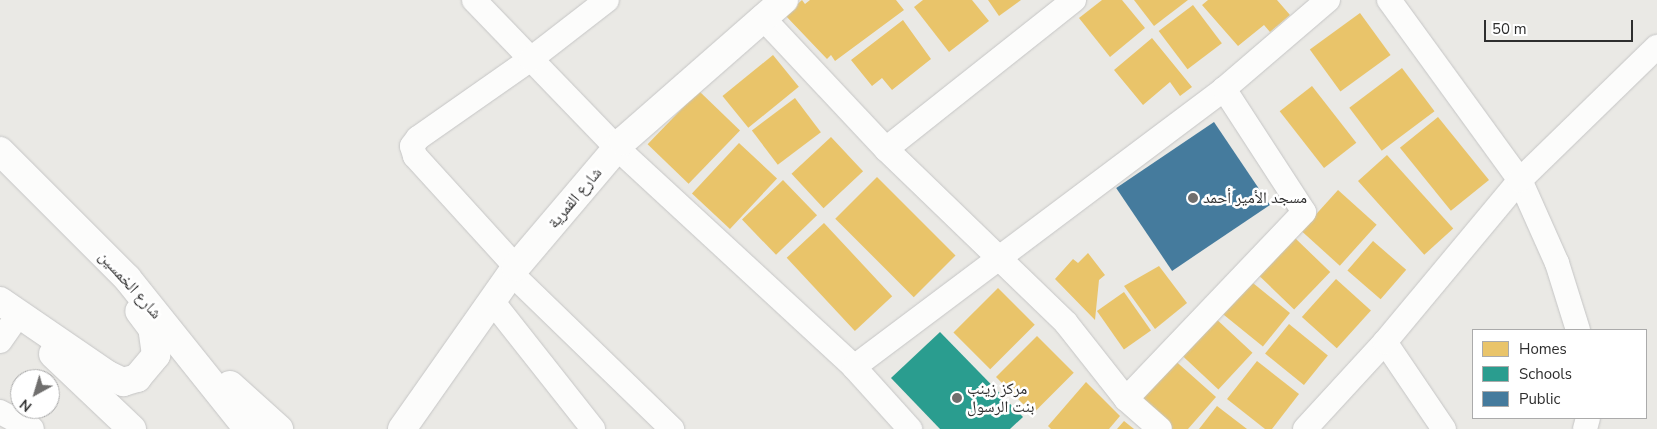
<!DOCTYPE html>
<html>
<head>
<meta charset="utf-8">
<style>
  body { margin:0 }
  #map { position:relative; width:1657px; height:429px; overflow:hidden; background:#eae9e5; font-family:"Nunito Sans","Noto Naskh Arabic",sans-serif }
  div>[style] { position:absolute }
  .homes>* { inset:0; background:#e9c46a; transform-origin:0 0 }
  .schools>* { inset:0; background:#2a9d8f }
  .public>* { inset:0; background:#457b9d; transform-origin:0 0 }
  .roads { filter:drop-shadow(0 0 1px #c5c5c5) drop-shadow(0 0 1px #c5c5c5) }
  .street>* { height:24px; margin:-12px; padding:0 12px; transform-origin:12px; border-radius:12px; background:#fcfcfb }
  .secondary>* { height:28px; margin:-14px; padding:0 14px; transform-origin:14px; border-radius:14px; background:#fcfcfb }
  .dots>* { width:14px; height:14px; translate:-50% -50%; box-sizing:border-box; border:2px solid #fff; border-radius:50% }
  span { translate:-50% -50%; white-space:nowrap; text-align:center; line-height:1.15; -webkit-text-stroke:5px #fff; paint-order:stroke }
  .street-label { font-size:16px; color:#2e2e2e }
  .poi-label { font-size:16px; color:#2e2e2e }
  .left { translate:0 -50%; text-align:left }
  .legend { position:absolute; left:1472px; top:329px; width:175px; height:90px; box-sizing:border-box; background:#fff; border:1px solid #ababab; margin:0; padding:6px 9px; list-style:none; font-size:15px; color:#2e2e2e }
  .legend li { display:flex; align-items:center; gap:10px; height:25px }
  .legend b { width:25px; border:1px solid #ababab }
  .north { position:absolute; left:10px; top:369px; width:50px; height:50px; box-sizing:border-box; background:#fff; border:1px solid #ababab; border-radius:50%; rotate:219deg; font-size:14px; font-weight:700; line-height:20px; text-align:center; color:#2e2e2e }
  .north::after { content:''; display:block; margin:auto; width:18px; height:22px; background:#706f6e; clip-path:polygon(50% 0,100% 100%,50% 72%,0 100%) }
  .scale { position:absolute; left:1484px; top:20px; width:149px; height:22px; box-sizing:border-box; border:2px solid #2e2e2e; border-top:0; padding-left:6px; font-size:15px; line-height:18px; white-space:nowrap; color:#2e2e2e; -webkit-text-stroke:4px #fff; paint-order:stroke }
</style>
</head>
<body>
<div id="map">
  <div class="homes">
    <div style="clip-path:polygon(802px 0,805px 4px,810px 0,896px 0,904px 10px,835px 61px,831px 55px,827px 59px,785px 15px)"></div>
    <div style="clip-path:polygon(923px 0,972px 0,989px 21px,949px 52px,914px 7px)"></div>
    <div style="clip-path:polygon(988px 0,1021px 0,999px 16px)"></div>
    <div style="clip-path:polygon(1102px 0,1122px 0,1145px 28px,1110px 57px,1079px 18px)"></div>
    <div style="clip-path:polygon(1134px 0,1188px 0,1154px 26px)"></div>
    <div style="clip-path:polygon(1208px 0,1277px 0,1290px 15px,1270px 32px,1264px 25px,1238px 46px,1202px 5px)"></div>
    <div style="left:1193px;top:5px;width:48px;height:43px;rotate:53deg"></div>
    <div style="left:1360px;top:13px;width:52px;height:62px;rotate:54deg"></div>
    <div style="clip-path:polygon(903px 20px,931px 59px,892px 90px,882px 78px,872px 86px,851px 60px)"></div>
    <div style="clip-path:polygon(1152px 38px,1192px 87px,1180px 96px,1170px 82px,1143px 105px,1114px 70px)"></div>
    <div style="left:773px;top:55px;width:41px;height:65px;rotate:51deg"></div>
    <div style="left:1402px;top:68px;width:54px;height:66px;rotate:53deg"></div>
    <div style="left:1312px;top:86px;width:72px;height:41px;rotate:52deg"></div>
    <div style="left:699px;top:91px;width:57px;height:74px;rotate:44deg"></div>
    <div style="left:795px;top:98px;width:43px;height:54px;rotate:53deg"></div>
    <div style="left:1438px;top:117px;width:81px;height:49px;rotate:51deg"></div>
    <div style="left:831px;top:137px;width:47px;height:54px;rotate:47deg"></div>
    <div style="left:739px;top:143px;width:52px;height:69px;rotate:43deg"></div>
    <div style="left:1387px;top:155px;width:99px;height:39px;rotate:48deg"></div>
    <div style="left:877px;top:177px;width:111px;height:59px;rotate:45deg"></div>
    <div style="left:783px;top:180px;width:49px;height:57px;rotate:46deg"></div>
    <div style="left:1338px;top:190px;width:52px;height:55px;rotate:42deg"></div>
    <div style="left:824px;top:223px;width:100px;height:51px;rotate:47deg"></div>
    <div style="left:1295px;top:238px;width:49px;height:52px;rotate:44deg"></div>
    <div style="left:1373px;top:241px;width:44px;height:39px;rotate:41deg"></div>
    <div style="clip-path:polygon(1088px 253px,1105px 275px,1099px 280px,1095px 320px,1055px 279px,1073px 259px,1078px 263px)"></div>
    <div style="clip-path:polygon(1159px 266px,1187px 303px,1155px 329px,1124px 286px)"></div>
    <div style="left:1248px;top:279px;width:54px;height:43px;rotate:39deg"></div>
    <div style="left:1336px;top:279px;width:47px;height:51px;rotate:42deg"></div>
    <div style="left:998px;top:288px;width:52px;height:63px;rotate:45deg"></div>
    <div style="left:1124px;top:292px;width:47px;height:33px;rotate:55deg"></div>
    <div style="left:1213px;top:316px;width:54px;height:50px;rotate:43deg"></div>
    <div style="left:1289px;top:324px;width:50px;height:38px;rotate:39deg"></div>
    <div style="left:1037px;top:336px;width:52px;height:58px;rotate:45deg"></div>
    <div style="clip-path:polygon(1171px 357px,1216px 397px,1188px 429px,1170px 429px,1135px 398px)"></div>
    <div style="clip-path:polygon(1257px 361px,1299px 394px,1272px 429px,1265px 429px,1227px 399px)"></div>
    <div style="clip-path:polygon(1086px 382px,1120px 416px,1109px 429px,1051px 429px,1048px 426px)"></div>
    <div style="clip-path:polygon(1217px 406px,1247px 429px,1199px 429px)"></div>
    <div style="clip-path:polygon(1124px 421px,1134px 429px,1117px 429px)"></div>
  </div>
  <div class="schools">
    <div style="clip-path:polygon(940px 332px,1023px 417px,1010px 429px,940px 429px,891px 378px)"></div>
  </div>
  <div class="public">
    <div style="left:1214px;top:122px;width:100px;height:118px;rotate:56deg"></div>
  </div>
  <div class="roads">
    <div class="street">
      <div style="left:474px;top:0;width:206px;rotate:46deg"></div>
      <div style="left:617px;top:148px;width:323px;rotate:42.7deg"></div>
      <div style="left:854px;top:367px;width:84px;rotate:47.9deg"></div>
      <div style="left:1389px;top:0;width:223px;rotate:54deg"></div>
      <div style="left:1520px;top:180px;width:91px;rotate:66deg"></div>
      <div style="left:1557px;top:263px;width:70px;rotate:72.6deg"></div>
      <div style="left:762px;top:17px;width:181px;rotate:46.8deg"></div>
      <div style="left:886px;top:149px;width:250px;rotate:44deg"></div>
      <div style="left:1066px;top:323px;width:97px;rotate:51.7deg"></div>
      <div style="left:1126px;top:399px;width:45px;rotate:41.4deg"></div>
      <div style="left:886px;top:149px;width:240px;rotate:-38.4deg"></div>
      <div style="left:516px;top:267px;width:150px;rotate:-132.3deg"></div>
      <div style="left:415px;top:156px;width:10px;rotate:-107deg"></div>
      <div style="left:412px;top:146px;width:10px;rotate:-53deg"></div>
      <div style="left:418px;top:138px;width:138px;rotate:-35deg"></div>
      <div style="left:531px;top:59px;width:96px;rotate:-37.8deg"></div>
      <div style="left:512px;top:274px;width:223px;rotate:44.1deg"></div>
      <div style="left:492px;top:301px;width:163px;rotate:51.7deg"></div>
      <div style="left:0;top:341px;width:28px;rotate:-55deg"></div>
      <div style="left:1385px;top:342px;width:105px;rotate:55.9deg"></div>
      <div style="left:854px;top:367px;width:463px;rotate:-36.9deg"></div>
      <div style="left:1224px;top:89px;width:137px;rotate:-40.6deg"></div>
      <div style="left:1126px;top:399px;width:258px;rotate:-46.4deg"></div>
      <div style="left:1304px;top:212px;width:147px;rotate:-123deg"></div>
      <div style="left:0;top:412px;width:36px;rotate:28deg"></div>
      <div style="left:1305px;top:429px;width:118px;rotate:-47.4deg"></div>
      <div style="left:1385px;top:342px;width:211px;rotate:-50.2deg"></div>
      <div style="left:1520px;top:180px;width:191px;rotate:-44.2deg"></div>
      <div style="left:1585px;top:429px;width:11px;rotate:-75deg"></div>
    </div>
    <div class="secondary">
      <div style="left:0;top:151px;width:180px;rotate:45deg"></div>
      <div style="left:127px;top:278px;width:193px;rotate:51.3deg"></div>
      <div style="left:0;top:301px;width:131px;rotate:34.4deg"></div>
      <div style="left:108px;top:375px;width:17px;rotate:25deg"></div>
      <div style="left:123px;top:382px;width:15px;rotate:-16deg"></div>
      <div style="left:137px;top:378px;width:30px;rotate:-50deg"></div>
      <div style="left:156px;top:355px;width:27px;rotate:-98deg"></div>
      <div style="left:152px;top:328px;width:21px;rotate:-127deg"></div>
      <div style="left:53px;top:354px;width:109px;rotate:43.5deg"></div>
      <div style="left:230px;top:385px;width:66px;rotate:41.9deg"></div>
      <div style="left:402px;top:429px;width:198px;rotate:-54.9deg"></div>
      <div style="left:516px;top:267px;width:165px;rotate:-49.7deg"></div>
      <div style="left:623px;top:141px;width:214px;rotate:-41.2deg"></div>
    </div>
  </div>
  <div class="dots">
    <div style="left:1193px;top:198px;background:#706f6e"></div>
    <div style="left:957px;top:398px;background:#706f6e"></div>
  </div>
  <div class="street-label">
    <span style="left:575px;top:198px;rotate:-50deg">شارع القمرية</span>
    <span style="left:130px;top:285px;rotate:48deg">شارع الخمسين</span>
  </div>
  <div class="poi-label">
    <span class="left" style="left:1203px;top:198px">مسجد الأمير أحمد</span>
    <span class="left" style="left:967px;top:398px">مركز زينب<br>بنت الرسول</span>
  </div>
  <ul class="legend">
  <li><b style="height:14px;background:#e9c46a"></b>Homes</li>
  <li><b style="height:14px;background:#2a9d8f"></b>Schools</li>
  <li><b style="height:14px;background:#457b9d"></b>Public</li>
  </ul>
  <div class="north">N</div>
  <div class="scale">50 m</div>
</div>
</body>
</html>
